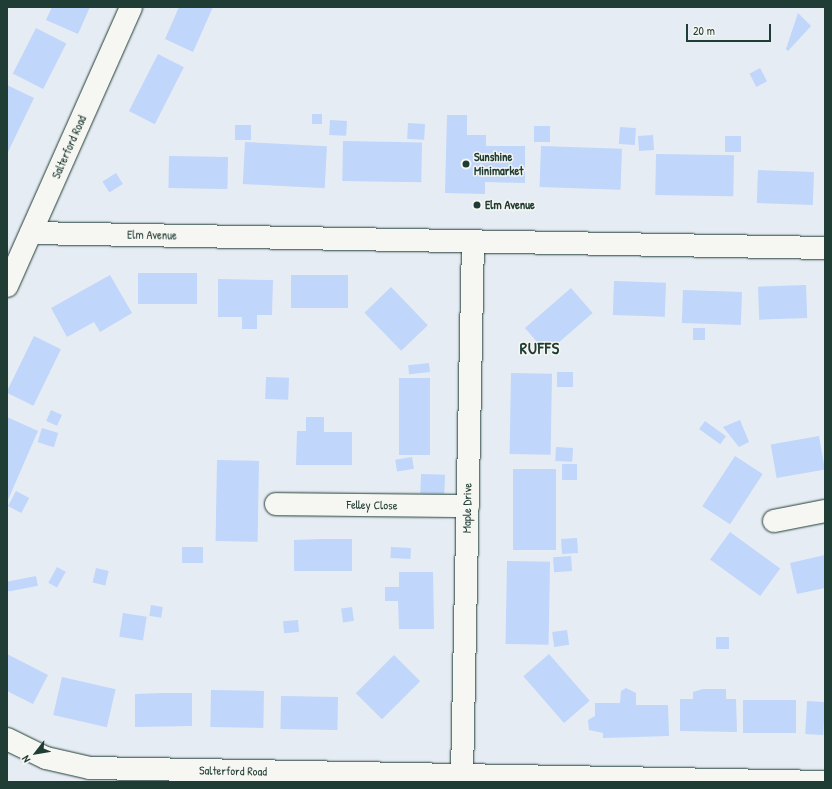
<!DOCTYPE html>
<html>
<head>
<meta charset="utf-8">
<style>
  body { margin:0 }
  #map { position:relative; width:832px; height:789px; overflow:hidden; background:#e6ecf4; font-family:"Patrick Hand",sans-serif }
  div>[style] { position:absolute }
  .building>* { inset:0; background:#c0d6fa; transform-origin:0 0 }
  .roads { filter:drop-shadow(0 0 1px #1f3d34) drop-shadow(0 0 1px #1f3d34) }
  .street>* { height:22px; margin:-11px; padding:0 11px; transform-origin:11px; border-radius:11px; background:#f6f6f2 }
  .dots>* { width:11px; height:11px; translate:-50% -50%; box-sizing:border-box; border:2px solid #f6f6f2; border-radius:50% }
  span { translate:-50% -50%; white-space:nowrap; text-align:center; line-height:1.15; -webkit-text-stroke:3px #f6f6f2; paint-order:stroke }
  .street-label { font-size:12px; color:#1f3d34 }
  .poi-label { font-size:12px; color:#1f3d34; font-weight:700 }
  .left { translate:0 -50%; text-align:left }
  .district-label { font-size:16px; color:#1f3d34; font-weight:700; letter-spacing:1px }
  .frame { position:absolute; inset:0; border:8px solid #1f3d34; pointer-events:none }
  .north { position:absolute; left:16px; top:733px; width:40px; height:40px; -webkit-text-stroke:3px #f6f6f2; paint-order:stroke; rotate:239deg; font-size:11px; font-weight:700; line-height:16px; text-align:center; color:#1f3d34 }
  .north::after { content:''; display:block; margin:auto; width:14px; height:18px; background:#1f3d34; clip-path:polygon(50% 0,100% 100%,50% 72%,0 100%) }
  .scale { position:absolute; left:686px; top:24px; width:85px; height:18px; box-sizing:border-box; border:2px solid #1f3d34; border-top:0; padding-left:5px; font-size:12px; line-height:14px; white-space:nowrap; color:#1f3d34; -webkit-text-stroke:3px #f6f6f2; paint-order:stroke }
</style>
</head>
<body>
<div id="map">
  <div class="building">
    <div style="clip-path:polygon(52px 7px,90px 7px,78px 34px,46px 20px)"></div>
    <div style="clip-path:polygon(179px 7px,213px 7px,193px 52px,165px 39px)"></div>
    <div style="clip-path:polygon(798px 13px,811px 26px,788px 51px,786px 49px)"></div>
    <div style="left:36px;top:28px;width:34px;height:51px;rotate:27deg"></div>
    <div style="left:158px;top:54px;width:29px;height:64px;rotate:27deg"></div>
    <div style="left:760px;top:68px;width:15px;height:12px;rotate:62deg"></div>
    <div style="clip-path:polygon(7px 85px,34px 98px,7px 154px)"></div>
    <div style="left:312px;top:114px;width:10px;height:10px"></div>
    <div style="clip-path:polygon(447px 115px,467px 115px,467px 135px,486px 135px,486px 146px,525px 146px,525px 183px,485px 182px,485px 194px,445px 193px)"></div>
    <div style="left:330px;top:120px;width:17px;height:15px;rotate:3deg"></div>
    <div style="left:408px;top:123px;width:17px;height:16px;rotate:3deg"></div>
    <div style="left:235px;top:125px;width:16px;height:15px"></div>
    <div style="left:534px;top:126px;width:16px;height:16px"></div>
    <div style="left:620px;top:127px;width:16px;height:17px;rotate:4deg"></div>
    <div style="left:653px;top:135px;width:15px;height:15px;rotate:86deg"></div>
    <div style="left:725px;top:136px;width:16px;height:16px"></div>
    <div style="left:343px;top:141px;width:79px;height:40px;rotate:1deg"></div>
    <div style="left:245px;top:142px;width:82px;height:42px;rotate:3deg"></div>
    <div style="left:541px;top:146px;width:81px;height:41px;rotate:2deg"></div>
    <div style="left:656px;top:154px;width:78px;height:41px;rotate:1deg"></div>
    <div style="left:169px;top:156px;width:59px;height:32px;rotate:1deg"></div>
    <div style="left:758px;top:170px;width:56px;height:33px;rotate:2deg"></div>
    <div style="left:116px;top:173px;width:13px;height:16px;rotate:58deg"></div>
    <div style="left:138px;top:273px;width:59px;height:31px"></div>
    <div style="clip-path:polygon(110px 275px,132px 313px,100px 332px,94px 322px,67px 337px,51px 308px)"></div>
    <div style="left:291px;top:275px;width:57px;height:33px"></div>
    <div style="clip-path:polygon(218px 279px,273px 280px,272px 315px,257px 315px,257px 329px,242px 329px,242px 317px,218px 317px)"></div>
    <div style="left:614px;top:281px;width:52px;height:34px;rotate:2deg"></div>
    <div style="left:806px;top:285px;width:33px;height:48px;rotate:88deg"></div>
    <div style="left:391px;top:287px;width:53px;height:37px;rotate:46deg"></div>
    <div style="left:571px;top:288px;width:33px;height:61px;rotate:49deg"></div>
    <div style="left:683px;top:290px;width:59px;height:33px;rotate:2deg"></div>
    <div style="left:693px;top:328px;width:12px;height:12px"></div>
    <div style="left:34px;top:336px;width:30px;height:63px;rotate:26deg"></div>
    <div style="left:429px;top:363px;width:9px;height:21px;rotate:84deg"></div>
    <div style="left:557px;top:372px;width:16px;height:15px"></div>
    <div style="left:511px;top:373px;width:41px;height:81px;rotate:1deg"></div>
    <div style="left:266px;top:377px;width:23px;height:22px;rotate:2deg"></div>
    <div style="left:399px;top:378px;width:31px;height:77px"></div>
    <div style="left:51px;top:410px;width:12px;height:12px;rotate:24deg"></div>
    <div style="clip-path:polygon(7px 417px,38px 431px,7px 502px)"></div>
    <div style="clip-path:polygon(306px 417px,324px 417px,324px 432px,352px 432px,352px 465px,296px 465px,297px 431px,306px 431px)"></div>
    <div style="clip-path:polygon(740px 420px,749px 442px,739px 447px,723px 427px)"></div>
    <div style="left:705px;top:421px;width:26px;height:10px;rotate:36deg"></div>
    <div style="left:42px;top:428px;width:17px;height:15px;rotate:17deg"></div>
    <div style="left:819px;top:436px;width:34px;height:49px;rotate:80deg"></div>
    <div style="left:556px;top:447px;width:17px;height:14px;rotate:3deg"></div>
    <div style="left:735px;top:456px;width:33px;height:60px;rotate:33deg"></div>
    <div style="left:412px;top:457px;width:12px;height:17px;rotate:81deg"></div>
    <div style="left:217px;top:460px;width:42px;height:81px;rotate:1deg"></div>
    <div style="left:562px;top:464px;width:15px;height:16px"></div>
    <div style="left:513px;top:469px;width:43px;height:81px"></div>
    <div style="left:421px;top:474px;width:24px;height:19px;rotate:2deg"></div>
    <div style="left:16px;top:491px;width:15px;height:17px;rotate:28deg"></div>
    <div style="left:730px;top:532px;width:62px;height:34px;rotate:36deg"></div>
    <div style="left:577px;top:538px;width:15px;height:16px;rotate:86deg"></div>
    <div style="clip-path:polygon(321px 539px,352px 539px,352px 571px,294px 571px,294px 540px)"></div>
    <div style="left:203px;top:547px;width:16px;height:21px;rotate:90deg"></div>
    <div style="left:391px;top:547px;width:20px;height:11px;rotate:3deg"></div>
    <div style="clip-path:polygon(825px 555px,825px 588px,797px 594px,790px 563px)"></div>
    <div style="left:571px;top:556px;width:15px;height:18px;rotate:86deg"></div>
    <div style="left:507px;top:561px;width:43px;height:83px;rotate:1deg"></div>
    <div style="left:57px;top:567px;width:10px;height:18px;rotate:29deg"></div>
    <div style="left:96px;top:568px;width:13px;height:15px;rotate:13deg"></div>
    <div style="clip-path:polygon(399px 572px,433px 572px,434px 629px,399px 629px,398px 601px,385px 601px,385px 587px,399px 587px)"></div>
    <div style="left:36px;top:576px;width:10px;height:30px;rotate:79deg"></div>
    <div style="left:151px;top:605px;width:12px;height:11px;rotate:9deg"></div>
    <div style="left:352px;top:607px;width:14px;height:11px;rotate:82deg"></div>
    <div style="left:123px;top:613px;width:24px;height:24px;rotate:9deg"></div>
    <div style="left:298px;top:620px;width:12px;height:15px;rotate:85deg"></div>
    <div style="left:567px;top:630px;width:15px;height:15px;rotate:82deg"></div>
    <div style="left:716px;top:637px;width:13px;height:12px"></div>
    <div style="clip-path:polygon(7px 654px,48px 675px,33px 704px,7px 691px)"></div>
    <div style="left:549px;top:654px;width:62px;height:34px;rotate:49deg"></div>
    <div style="left:394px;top:655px;width:37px;height:54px;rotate:45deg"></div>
    <div style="left:62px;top:677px;width:55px;height:39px;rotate:13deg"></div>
    <div style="clip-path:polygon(626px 688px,636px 693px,636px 705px,668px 705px,669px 736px,603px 738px,603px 733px,589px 730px,588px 720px,595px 716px,595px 703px,620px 703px,621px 691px)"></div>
    <div style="clip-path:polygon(703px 689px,726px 689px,726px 699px,736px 699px,737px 732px,680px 731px,680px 699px,693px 699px,693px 692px)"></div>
    <div style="left:211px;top:690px;width:53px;height:37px;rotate:1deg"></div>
    <div style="clip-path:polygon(162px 693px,192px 693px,192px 726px,135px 727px,135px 694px)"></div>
    <div style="left:281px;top:696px;width:57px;height:33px;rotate:1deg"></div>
    <div style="left:743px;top:700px;width:53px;height:33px"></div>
    <div style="left:807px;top:701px;width:18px;height:33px;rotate:3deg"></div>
  </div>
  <div class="roads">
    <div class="street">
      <div style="left:31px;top:233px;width:794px;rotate:1.08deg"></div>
      <div style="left:7px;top:286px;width:305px;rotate:-66deg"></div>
      <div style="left:276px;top:504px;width:192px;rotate:0.6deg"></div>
      <div style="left:774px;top:521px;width:52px;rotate:-11.1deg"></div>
      <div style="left:7px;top:739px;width:43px;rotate:26deg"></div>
      <div style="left:46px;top:758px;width:45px;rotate:12.8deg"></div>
      <div style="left:90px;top:768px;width:735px;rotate:1.09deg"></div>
      <div style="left:462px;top:775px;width:534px;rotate:-88.82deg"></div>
    </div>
  </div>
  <div class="dots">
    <div style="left:466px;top:164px;background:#1f3d34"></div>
    <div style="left:477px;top:205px;background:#1f3d34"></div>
  </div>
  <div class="street-label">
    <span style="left:69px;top:147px;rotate:-66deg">Salterford Road</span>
    <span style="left:152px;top:235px;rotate:1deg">Elm Avenue</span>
    <span style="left:372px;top:505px;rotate:1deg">Felley Close</span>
    <span style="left:467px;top:508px;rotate:-89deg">Maple Drive</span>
    <span style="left:233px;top:771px;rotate:1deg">Salterford Road</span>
  </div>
  <div class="poi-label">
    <span class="left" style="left:474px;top:164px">Sunshine<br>Minimarket</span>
    <span class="left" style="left:485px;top:205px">Elm Avenue</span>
  </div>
  <div class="district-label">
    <span style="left:540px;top:348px">RUFFS</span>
  </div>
  <div class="frame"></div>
  <div class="north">N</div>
  <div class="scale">20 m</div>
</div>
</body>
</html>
